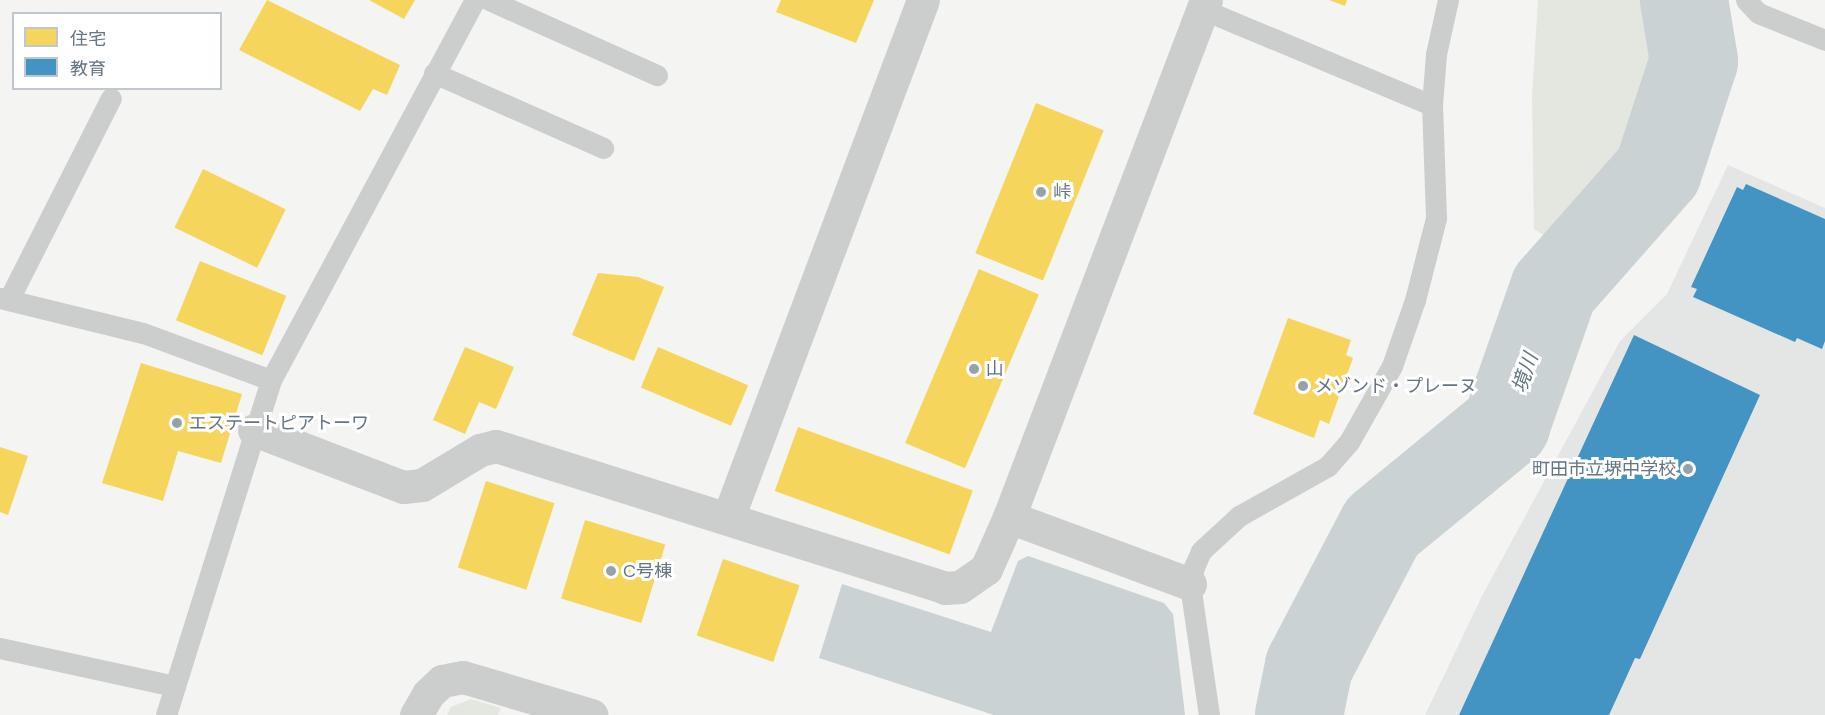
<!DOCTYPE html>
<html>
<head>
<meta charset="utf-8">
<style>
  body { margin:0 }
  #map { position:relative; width:1825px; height:715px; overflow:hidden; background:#f4f4f2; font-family:"DM Sans","Noto Sans JP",sans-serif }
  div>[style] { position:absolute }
  .built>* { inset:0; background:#e4e5e5 }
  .green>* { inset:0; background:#e4e7e0 }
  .water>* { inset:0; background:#cad2d4 }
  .homes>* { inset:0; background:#f6d55c; transform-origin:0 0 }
  .schools>* { inset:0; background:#4393c3 }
  .river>* { height:88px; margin:-44px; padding:0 44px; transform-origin:44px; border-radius:44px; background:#cad2d4 }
  .service>* { height:21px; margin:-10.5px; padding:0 10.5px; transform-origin:10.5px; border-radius:10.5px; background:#cccdcd }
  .minor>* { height:33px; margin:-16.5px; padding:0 16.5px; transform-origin:16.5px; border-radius:16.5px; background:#cccdcd }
  .dots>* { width:16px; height:16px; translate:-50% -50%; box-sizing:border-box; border:3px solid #fff; border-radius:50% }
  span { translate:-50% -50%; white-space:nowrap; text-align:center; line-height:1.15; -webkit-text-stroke:6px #fff; paint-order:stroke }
  .poi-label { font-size:18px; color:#657582 }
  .left { translate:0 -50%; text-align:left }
  .right { translate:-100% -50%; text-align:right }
  .water-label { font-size:20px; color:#60777f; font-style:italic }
  .legend { position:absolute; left:12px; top:12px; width:210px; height:78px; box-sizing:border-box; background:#fff; border:2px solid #c1c8cd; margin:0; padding:8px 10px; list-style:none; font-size:18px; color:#657582 }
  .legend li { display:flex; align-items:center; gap:12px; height:30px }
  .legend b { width:30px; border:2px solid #c1c8cd }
</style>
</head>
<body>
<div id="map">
  <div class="built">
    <div style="clip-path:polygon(1728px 165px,1825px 208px,1825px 715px,1425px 715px,1482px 596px,1620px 341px,1667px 294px)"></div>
  </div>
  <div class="green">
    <div style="clip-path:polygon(1538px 0,1671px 0,1673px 19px,1642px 141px,1564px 248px,1534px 229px,1532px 97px)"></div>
    <div style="clip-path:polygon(471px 699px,501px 708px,498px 715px,447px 715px,451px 707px)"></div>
  </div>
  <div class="water">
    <div style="clip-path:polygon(1028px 556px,1164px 603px,1173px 614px,1185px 715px,994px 715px,819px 658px,842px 584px,991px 632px,1018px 561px)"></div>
  </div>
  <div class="homes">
    <div style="clip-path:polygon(267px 0,400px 65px,387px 95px,373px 89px,360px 111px,239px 50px)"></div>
    <div style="clip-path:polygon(369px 0,415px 0,404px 19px)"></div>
    <div style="clip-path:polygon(781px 0,874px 0,856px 43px,776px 12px)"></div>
    <div style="clip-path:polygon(1329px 0,1347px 0,1345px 6px)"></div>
    <div style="left:1036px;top:103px;width:73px;height:162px;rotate:22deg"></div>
    <div style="left:203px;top:169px;width:92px;height:65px;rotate:26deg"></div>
    <div style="left:200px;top:261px;width:93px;height:64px;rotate:22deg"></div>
    <div style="left:979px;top:269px;width:65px;height:189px;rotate:23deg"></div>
    <div style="clip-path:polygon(598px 273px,638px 277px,664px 287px,634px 361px,572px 335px)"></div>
    <div style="clip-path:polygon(1288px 318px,1351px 340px,1346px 355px,1353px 358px,1329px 424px,1320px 420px,1314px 438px,1253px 414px)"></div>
    <div style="clip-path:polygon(465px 347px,514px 367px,496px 409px,479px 402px,465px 434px,433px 420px)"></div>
    <div style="left:658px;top:347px;width:98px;height:44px;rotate:23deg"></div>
    <div style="clip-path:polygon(141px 363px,242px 394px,221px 463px,178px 451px,163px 501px,102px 483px)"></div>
    <div style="left:798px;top:427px;width:186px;height:68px;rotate:20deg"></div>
    <div style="clip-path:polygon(0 447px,28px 456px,8px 515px,0 512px)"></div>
    <div style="left:486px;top:481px;width:72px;height:91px;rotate:18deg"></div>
    <div style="left:585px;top:520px;width:84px;height:82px;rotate:17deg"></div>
    <div style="left:723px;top:559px;width:81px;height:81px;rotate:19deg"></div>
  </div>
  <div class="schools">
    <div style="clip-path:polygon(1746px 184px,1825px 219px,1825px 341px,1822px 349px,1797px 338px,1795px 342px,1693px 297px,1697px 289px,1691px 287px,1737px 187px,1743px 190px)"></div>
    <div style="clip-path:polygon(1634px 335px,1760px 395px,1640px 659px,1635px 658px,1609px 715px,1459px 715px)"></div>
  </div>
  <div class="river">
    <div style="left:1299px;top:715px;width:50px;rotate:-78.5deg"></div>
    <div style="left:1309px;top:666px;width:157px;rotate:-62.3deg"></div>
    <div style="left:1382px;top:527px;width:161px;rotate:-39.4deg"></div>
    <div style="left:1506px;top:425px;width:144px;rotate:-70.6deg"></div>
    <div style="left:1554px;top:289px;width:157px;rotate:-48.6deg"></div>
    <div style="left:1658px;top:171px;width:116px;rotate:-71.9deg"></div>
    <div style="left:1694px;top:61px;width:62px;rotate:-99.3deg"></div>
  </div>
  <div class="service">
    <div style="left:489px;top:0;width:184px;rotate:24.1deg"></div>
    <div style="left:1746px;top:0;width:18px;rotate:47deg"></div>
    <div style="left:1758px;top:13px;width:72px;rotate:21.9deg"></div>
    <div style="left:1202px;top:9px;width:249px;rotate:22.7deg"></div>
    <div style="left:434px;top:73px;width:185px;rotate:23.9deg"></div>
    <div style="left:0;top:298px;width:147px;rotate:13.8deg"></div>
    <div style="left:143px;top:333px;width:136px;rotate:20.2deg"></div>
    <div style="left:9px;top:299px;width:225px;rotate:-63.1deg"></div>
    <div style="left:0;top:648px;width:179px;rotate:12.3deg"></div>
    <div style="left:166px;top:715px;width:351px;rotate:-72.6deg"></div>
    <div style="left:271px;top:380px;width:431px;rotate:-61.8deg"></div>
    <div style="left:1209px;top:715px;width:132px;rotate:-98.3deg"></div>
    <div style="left:1190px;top:584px;width:17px;rotate:-77deg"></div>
    <div style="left:1194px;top:567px;width:17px;rotate:-66deg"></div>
    <div style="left:1201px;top:551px;width:52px;rotate:-42.6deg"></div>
    <div style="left:1239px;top:516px;width:102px;rotate:-29.3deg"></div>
    <div style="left:1328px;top:466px;width:32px;rotate:-49deg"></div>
    <div style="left:1349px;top:442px;width:87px;rotate:-60.5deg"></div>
    <div style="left:1392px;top:366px;width:70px;rotate:-70.8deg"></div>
    <div style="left:1415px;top:300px;width:85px;rotate:-75.6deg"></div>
    <div style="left:1436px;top:218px;width:113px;rotate:-92deg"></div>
    <div style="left:1432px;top:105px;width:51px;rotate:-85.5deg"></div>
    <div style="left:1436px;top:54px;width:55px;rotate:-77.5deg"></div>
  </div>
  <div class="minor">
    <div style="left:254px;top:430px;width:160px;rotate:20.9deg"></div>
    <div style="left:403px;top:487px;width:19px;rotate:-6deg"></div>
    <div style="left:422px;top:485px;width:68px;rotate:-31.1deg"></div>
    <div style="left:480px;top:450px;width:16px;rotate:-14deg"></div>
    <div style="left:496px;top:446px;width:471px;rotate:17.5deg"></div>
    <div style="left:945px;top:588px;width:15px;rotate:-4deg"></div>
    <div style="left:960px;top:587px;width:32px;rotate:-35deg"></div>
    <div style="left:986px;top:569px;width:57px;rotate:-66.1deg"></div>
    <div style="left:1009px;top:517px;width:553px;rotate:-69.14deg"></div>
    <div style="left:1009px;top:517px;width:193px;rotate:20.3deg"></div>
    <div style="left:728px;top:518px;width:553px;rotate:-69.37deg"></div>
    <div style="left:416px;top:715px;width:24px;rotate:-60deg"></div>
    <div style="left:428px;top:694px;width:19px;rotate:-43deg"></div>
    <div style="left:442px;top:681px;width:21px;rotate:-11deg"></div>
    <div style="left:463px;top:677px;width:134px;rotate:16.5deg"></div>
  </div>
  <div class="dots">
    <div style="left:1041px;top:192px;background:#97a1a9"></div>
    <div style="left:974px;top:369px;background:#97a1a9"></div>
    <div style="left:1303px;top:386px;background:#97a1a9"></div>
    <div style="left:177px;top:423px;background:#97a1a9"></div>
    <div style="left:1688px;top:469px;background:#97a1a9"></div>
    <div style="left:611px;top:571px;background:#97a1a9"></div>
  </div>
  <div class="poi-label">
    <span class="left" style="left:1053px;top:192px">峠</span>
    <span class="left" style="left:986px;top:369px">山</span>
    <span class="left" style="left:1315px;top:386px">メゾンド・プレーヌ</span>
    <span class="left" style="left:189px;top:423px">エステートピアトーワ</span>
    <span class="right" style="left:1676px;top:469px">町田市立堺中学校</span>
    <span class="left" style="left:623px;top:571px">C号棟</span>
  </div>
  <div class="water-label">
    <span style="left:1525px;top:373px;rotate:-71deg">境川</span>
  </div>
  <ul class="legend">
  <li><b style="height:16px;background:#f6d55c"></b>住宅</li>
  <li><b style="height:16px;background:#4393c3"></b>教育</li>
  </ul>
</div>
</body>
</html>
